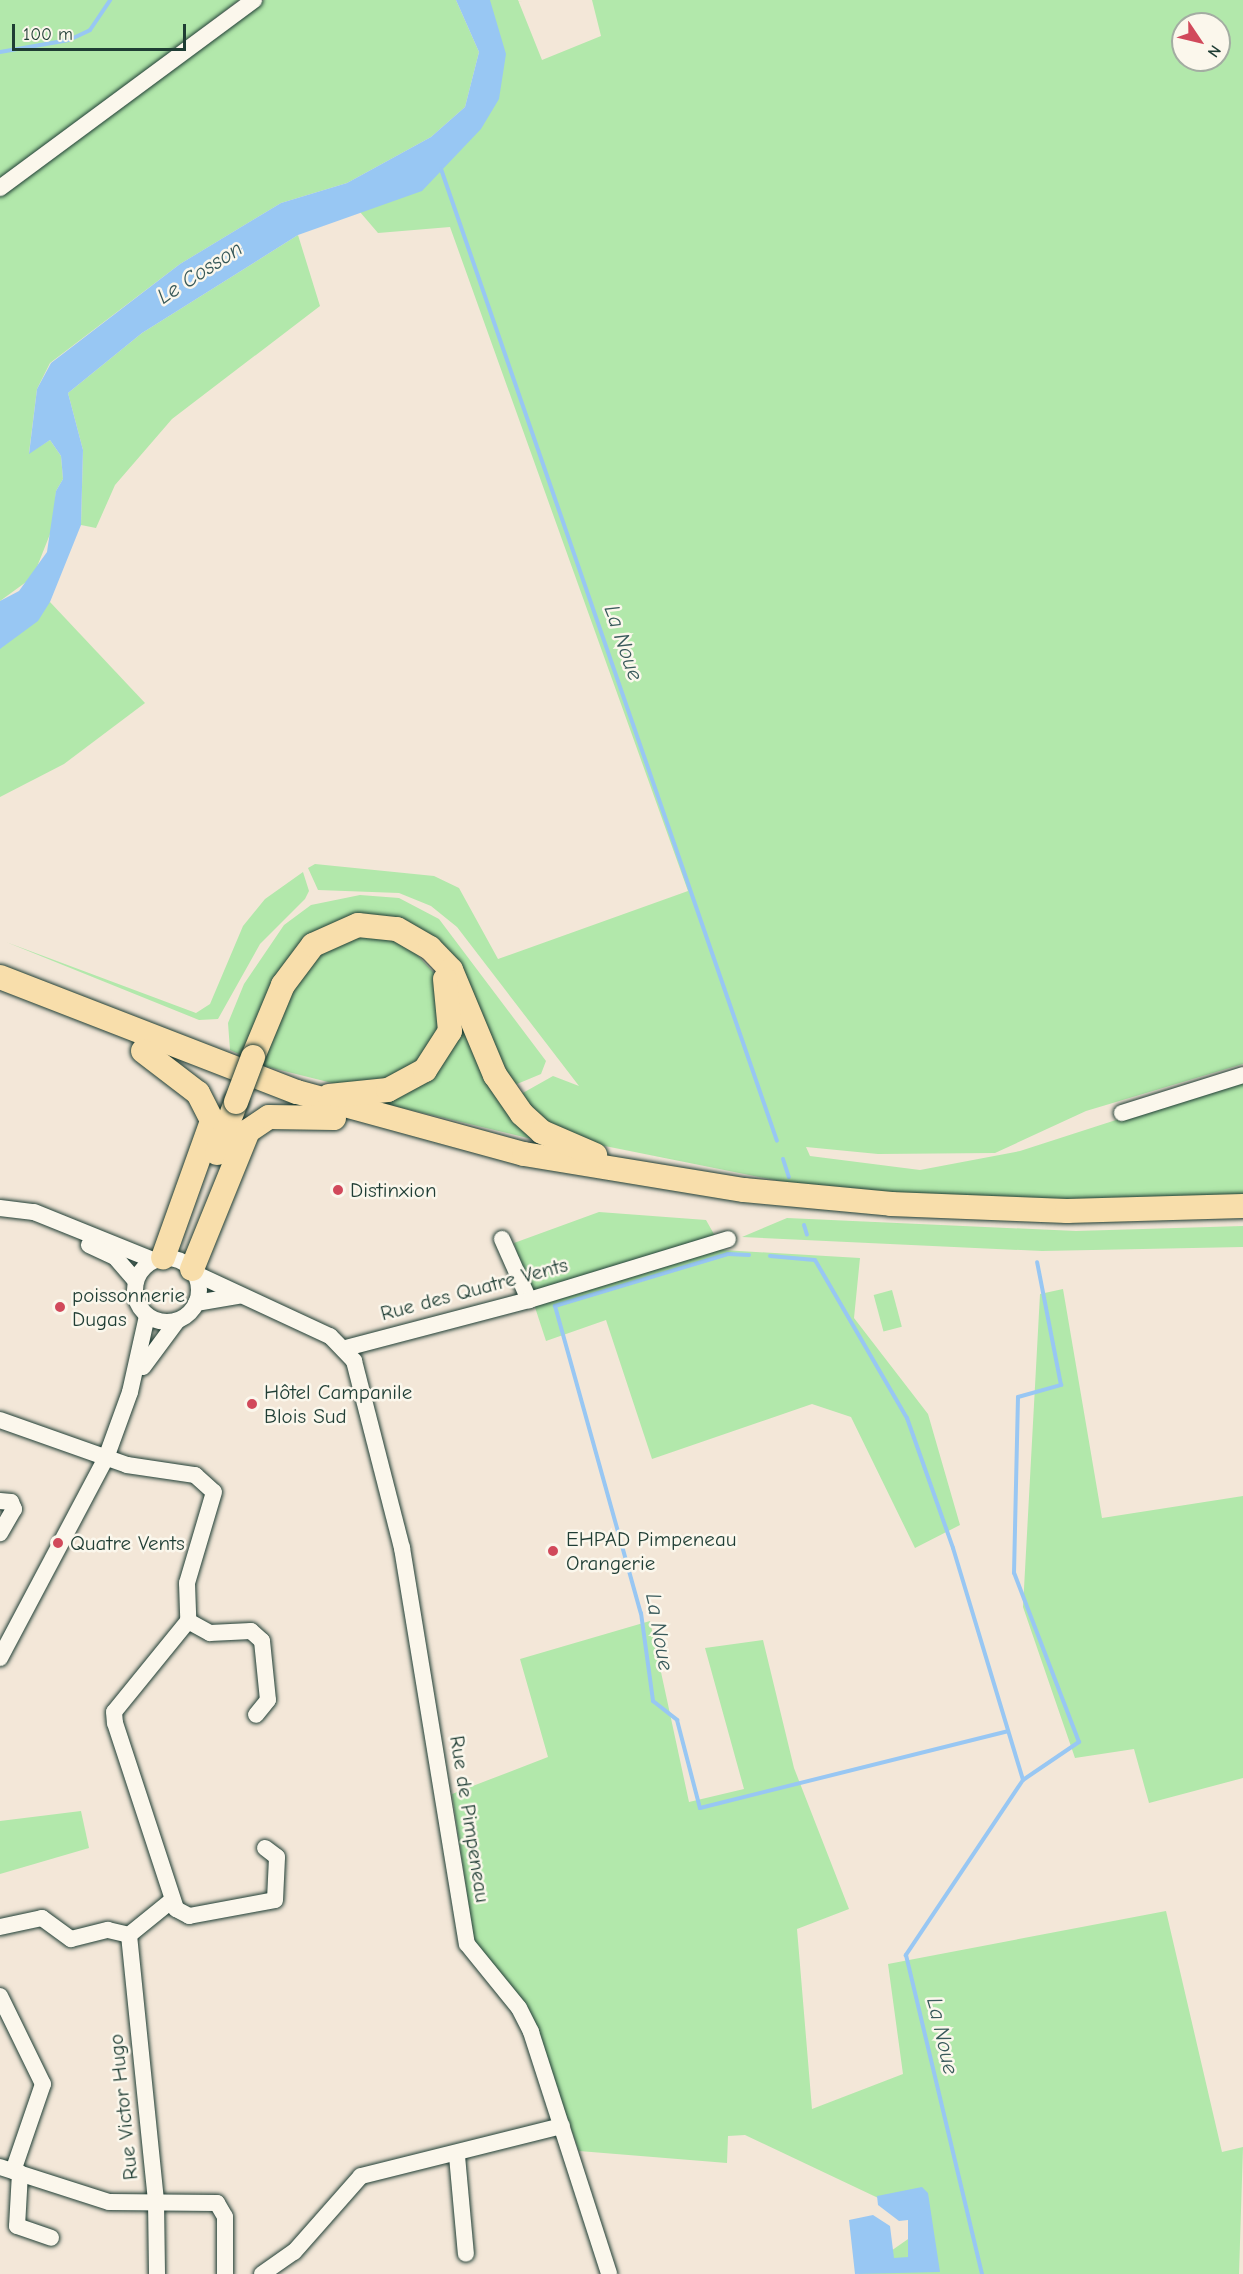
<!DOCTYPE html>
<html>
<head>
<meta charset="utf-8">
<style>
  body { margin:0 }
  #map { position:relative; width:1243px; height:2274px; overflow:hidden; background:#f3e7d8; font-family:"Comic Neue",sans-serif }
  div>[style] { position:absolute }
  .green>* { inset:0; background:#b2e8ab; transform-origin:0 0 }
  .water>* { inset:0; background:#98c7f3 }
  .stream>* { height:4px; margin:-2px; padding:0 2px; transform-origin:2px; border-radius:2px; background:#98c7f3 }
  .roads { filter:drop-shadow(0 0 2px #1f3d34) drop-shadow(0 0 2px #1f3d34) }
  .minor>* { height:16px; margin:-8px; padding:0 8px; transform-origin:8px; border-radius:8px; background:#fbf7ec }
  .minor>.ring { margin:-8px; padding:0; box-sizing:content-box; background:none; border:16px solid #fbf7ec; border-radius:50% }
  .highway>* { height:24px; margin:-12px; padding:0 12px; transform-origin:12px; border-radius:12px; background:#f8deab }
  .bridges { filter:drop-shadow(0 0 2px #1f3d34) drop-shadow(0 0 2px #1f3d34) }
  .highway-bridge>* { height:24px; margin:-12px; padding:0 12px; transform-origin:12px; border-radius:12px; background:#f8deab }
  .dots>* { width:16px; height:16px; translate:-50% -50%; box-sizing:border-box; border:3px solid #fbf7ec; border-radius:50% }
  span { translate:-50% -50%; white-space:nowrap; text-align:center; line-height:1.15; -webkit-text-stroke:5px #fbf7ec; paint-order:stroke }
  .poi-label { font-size:21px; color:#1f3d34 }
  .left { translate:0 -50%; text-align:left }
  .street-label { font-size:21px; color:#1f3d34 }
  .water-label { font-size:22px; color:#37595a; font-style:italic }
  .north { position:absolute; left:1171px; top:12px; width:60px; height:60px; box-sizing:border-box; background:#fbf7ec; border:2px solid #a3ada2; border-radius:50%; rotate:125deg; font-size:16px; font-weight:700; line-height:24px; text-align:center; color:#1f3d34 }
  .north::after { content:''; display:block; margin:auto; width:21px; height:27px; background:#d1495b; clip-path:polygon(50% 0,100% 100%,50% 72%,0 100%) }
  .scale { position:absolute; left:12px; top:24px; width:174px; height:27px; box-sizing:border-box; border:3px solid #1f3d34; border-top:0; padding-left:8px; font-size:18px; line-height:21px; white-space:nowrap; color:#1f3d34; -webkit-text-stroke:4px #fbf7ec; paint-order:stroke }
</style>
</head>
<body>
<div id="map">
  <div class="green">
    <div style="clip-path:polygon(0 0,239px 0,122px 89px,145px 90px,264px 0,456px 0,479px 52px,465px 107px,431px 137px,347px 183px,281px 203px,180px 264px,50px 363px,37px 389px,29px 453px,50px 440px,61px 456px,63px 479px,56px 491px,54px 524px,33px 577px,0 601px)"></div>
    <div style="clip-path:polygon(evenodd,469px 0,518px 0,542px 60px,601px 36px,592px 0,1243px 0,1243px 1064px,1086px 1111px,995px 1153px,878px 1154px,806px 1147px,810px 1156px,920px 1170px,1020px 1151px,1243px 1079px,1243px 1196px,1014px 1201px,819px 1189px,575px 1140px,528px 1112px,521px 1094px,553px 1076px,579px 1086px,457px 927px,431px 906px,399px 893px,318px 890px,308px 868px,315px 864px,434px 876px,459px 888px,498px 959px,688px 891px,450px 227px,378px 233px,360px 212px,432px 175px,498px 63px,469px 0,1183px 24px,1219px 24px,1219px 60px,1183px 60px,1183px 24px)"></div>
    <div style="clip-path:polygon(298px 235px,320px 306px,172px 419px,115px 485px,96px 528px,81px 525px,83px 450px,68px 393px,142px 333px)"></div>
    <div style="clip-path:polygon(50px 602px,145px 703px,64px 764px,0 797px,0 636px)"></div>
    <div style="clip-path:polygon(303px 872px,309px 891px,305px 899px,260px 944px,218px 1019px,199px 1020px,6px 942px,196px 1013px,210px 1004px,243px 926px,265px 899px)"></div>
    <div style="clip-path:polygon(360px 895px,399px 898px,439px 919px,546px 1061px,541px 1074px,517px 1084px,504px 1079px,404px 921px,385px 916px,339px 920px,303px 941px,271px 990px,245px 1057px,230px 1050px,228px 1023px,244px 984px,284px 925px,311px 905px)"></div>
    <div style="clip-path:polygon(357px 934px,404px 941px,437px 976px,442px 1028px,419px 1069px,360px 1090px,260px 1065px,287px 999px,317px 953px)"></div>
    <div style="clip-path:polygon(454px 996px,493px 1080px,557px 1145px,369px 1100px,423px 1080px)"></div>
    <div style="clip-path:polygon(599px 1212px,706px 1220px,723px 1250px,860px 1258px,854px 1318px,928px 1414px,960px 1525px,915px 1548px,851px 1417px,812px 1404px,652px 1459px,606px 1320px,546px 1341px,514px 1243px)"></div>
    <div style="clip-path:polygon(787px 1218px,1076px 1231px,1243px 1226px,1243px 1247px,1042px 1251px,742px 1237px)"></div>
    <div style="clip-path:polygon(1063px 1289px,1102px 1518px,1243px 1496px,1243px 1778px,1149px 1803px,1134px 1749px,1075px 1758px,1023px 1607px,1040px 1294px)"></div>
    <div style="left:892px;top:1290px;width:38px;height:19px;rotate:75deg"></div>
    <div style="clip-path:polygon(650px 1621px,689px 1802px,744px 1789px,705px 1648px,763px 1640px,794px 1768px,849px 1909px,797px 1929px,812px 2109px,903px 2074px,888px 1964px,1166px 1911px,1222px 2152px,1243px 2147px,1239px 2274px,858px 2274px,931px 2223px,745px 2135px,728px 2136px,727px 2163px,579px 2151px,527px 2005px,475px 1945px,452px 1794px,548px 1757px,520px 1659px)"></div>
    <div style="clip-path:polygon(81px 1811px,89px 1848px,0 1874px,0 1821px)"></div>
  </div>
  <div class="water">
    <div style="clip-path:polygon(456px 0,490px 0,506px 54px,499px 99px,481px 129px,422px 191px,298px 235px,142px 333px,68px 393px,83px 450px,81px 525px,50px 602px,38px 621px,0 649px,0 601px,19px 591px,47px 552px,56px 491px,63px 479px,61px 456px,50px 440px,29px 454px,37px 389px,51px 363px,180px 264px,281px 203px,347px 183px,431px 137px,465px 107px,479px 52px)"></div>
    <div style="clip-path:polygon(922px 2187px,928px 2193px,940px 2272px,855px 2274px,849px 2220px,873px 2215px,890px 2226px,894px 2258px,908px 2257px,908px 2220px,899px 2221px,878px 2205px,877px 2196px)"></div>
  </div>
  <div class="stream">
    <div style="left:0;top:52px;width:70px;rotate:-9.9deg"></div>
    <div style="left:69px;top:40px;width:23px;rotate:-25deg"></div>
    <div style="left:90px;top:30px;width:36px;rotate:-56deg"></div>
    <div style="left:441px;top:169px;width:1028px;rotate:70.93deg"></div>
    <div style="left:783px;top:1159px;width:19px;rotate:72deg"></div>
    <div style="left:804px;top:1225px;width:10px;rotate:73deg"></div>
    <div style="left:749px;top:1255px;width:21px;rotate:-177deg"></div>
    <div style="left:728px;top:1254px;width:181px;rotate:163.3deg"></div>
    <div style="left:555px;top:1306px;width:319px;rotate:74.4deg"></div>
    <div style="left:641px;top:1613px;width:89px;rotate:82.2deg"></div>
    <div style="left:653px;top:1701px;width:31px;rotate:38deg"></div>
    <div style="left:677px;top:1720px;width:91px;rotate:75.4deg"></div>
    <div style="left:700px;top:1808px;width:317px;rotate:-14deg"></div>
    <div style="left:770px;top:1256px;width:45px;rotate:5.1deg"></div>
    <div style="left:815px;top:1260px;width:183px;rotate:59.8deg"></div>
    <div style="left:907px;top:1418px;width:138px;rotate:70.5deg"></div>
    <div style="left:953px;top:1548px;width:242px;rotate:73.2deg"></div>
    <div style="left:1023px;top:1780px;width:211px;rotate:123.8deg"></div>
    <div style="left:906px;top:1955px;width:328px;rotate:76.6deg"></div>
    <div style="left:1023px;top:1780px;width:68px;rotate:-34.2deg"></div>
    <div style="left:1079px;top:1742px;width:181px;rotate:-111deg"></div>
    <div style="left:1014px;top:1573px;width:176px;rotate:-88.7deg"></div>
    <div style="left:1018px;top:1397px;width:45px;rotate:-15.6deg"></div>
    <div style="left:1061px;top:1385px;width:125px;rotate:-101deg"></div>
  </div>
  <div class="roads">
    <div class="minor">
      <div style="left:0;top:188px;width:316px;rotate:-36.5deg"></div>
      <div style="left:1122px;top:1113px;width:127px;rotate:-17.4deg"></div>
      <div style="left:0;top:1208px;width:34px;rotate:7deg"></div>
      <div style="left:34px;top:1212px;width:128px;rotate:22deg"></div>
      <div style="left:502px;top:1239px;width:67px;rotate:66.1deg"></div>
      <div style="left:89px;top:1245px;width:29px;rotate:25deg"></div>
      <div style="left:115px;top:1257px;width:32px;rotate:49deg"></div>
      <div class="ring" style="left:135px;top:1258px;width:48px;height:48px"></div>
      <div style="left:194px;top:1273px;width:150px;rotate:24.9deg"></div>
      <div style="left:330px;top:1336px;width:35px;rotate:46deg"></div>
      <div style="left:354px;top:1361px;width:193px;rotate:75.6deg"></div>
      <div style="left:402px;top:1548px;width:401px;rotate:80.7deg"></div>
      <div style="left:467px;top:1944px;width:82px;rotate:50.9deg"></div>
      <div style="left:519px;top:2008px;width:27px;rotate:63deg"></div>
      <div style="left:531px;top:2032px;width:254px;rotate:72.1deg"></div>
      <div style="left:196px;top:1303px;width:43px;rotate:-9.5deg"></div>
      <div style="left:346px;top:1348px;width:189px;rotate:-14.7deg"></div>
      <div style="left:529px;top:1300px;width:208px;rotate:-17deg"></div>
      <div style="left:143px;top:1367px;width:57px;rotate:-53.5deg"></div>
      <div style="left:0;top:1420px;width:135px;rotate:19.5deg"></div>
      <div style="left:127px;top:1465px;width:69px;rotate:8.4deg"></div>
      <div style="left:195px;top:1475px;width:25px;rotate:42deg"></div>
      <div style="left:214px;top:1492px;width:95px;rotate:106.5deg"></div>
      <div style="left:187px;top:1583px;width:38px;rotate:88deg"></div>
      <div style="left:188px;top:1621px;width:117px;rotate:129.1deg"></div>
      <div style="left:114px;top:1712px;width:11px;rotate:85deg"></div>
      <div style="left:115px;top:1723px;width:196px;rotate:71.8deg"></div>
      <div style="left:176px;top:1909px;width:15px;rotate:28deg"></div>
      <div style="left:189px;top:1916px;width:87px;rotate:-10.5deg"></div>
      <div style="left:275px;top:1900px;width:43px;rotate:-87.3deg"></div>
      <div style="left:277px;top:1857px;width:15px;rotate:-143deg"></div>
      <div style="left:0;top:1501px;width:11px;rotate:5deg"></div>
      <div style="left:11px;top:1502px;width:8px;rotate:67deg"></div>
      <div style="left:14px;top:1509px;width:28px;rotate:120deg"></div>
      <div style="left:188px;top:1621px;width:25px;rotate:29deg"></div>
      <div style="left:210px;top:1633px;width:41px;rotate:-2.8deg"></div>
      <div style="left:251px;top:1631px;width:15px;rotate:42deg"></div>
      <div style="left:262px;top:1641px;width:59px;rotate:84.2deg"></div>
      <div style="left:268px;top:1700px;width:19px;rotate:129deg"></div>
      <div style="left:0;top:1658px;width:226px;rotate:-62.1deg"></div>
      <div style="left:106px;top:1458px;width:70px;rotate:-70deg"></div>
      <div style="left:130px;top:1392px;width:78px;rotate:-77.4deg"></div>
      <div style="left:0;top:1927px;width:43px;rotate:-12.1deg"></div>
      <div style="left:42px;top:1918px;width:36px;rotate:36deg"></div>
      <div style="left:71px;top:1939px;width:38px;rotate:-14deg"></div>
      <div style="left:108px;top:1930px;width:22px;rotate:13deg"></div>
      <div style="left:129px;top:1935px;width:54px;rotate:-39deg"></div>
      <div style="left:129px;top:1935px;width:267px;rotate:84.2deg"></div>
      <div style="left:156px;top:2201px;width:73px;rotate:89.2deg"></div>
      <div style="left:0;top:1996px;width:98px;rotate:64deg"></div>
      <div style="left:43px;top:2084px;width:92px;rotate:109deg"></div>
      <div style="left:457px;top:2156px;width:98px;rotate:84.8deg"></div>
      <div style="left:0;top:2167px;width:114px;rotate:17.8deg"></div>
      <div style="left:109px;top:2202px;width:108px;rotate:0.5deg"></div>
      <div style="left:217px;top:2203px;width:16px;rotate:60deg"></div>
      <div style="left:225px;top:2217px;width:57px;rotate:90deg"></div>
      <div style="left:20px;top:2173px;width:53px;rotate:93.2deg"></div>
      <div style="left:17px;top:2226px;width:36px;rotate:19deg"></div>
      <div style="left:262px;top:2274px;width:39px;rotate:-35deg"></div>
      <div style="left:294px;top:2252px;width:101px;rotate:-48.6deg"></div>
      <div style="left:361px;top:2176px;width:207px;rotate:-14deg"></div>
    </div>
    <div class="highway">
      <div style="left:0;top:977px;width:318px;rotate:21.2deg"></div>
      <div style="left:297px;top:1092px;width:235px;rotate:15.3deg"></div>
      <div style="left:524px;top:1154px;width:223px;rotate:9.3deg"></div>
      <div style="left:744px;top:1190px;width:148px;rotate:5.4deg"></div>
      <div style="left:891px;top:1204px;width:176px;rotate:2.3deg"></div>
      <div style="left:1067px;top:1211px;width:176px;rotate:-1.6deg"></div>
      <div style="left:143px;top:1051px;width:69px;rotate:37.4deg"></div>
      <div style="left:198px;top:1093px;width:31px;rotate:63deg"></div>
      <div style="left:212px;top:1121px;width:145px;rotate:109.7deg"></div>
      <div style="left:253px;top:1057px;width:78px;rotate:-67.4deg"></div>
      <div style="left:283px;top:985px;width:50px;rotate:-53.1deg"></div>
      <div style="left:313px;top:945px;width:49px;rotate:-24deg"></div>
      <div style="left:358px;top:925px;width:39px;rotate:6deg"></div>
      <div style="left:397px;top:929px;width:38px;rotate:30deg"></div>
      <div style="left:430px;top:948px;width:30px;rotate:46deg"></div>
      <div style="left:451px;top:970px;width:114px;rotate:67.3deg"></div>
      <div style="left:495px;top:1075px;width:47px;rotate:55.3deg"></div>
      <div style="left:522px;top:1114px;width:27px;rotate:42deg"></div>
      <div style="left:542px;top:1132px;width:58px;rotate:23.5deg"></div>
      <div style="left:329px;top:1096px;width:59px;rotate:-5.8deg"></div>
      <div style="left:388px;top:1090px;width:42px;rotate:-28.4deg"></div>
      <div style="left:425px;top:1070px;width:46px;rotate:-57.3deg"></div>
      <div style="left:450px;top:1031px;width:52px;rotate:-95.5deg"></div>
      <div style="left:217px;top:1153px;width:54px;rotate:-69.6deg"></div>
      <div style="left:192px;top:1269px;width:149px;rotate:-67.9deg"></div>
      <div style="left:248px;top:1131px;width:25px;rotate:-34deg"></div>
      <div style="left:269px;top:1117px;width:65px;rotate:0.9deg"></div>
    </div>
  </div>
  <div class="bridges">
    <div class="highway-bridge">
      <div style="left:236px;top:1102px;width:48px;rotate:-69.3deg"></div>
    </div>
  </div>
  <div class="dots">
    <div style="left:338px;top:1190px;background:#d1495b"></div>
    <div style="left:60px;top:1307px;background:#d1495b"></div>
    <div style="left:252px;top:1404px;background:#d1495b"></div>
    <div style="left:58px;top:1543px;background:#d1495b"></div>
    <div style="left:553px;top:1551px;background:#d1495b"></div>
  </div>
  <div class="poi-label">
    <span class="left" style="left:350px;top:1190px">Distinxion</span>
    <span class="left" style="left:72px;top:1307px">poissonnerie<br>Dugas</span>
    <span class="left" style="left:264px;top:1404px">Hôtel Campanile<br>Blois Sud</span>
    <span class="left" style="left:566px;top:1551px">EHPAD Pimpeneau<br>Orangerie</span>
    <span class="left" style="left:70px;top:1543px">Quatre Vents</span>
  </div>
  <div class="street-label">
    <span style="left:474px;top:1289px;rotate:-15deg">Rue des Quatre Vents</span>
    <span style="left:470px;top:1819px;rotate:81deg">Rue de Pimpeneau</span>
    <span style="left:123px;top:2107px;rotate:-96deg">Rue Victor Hugo</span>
  </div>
  <div class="water-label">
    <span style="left:200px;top:273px;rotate:-33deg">Le Cosson</span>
    <span style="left:623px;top:643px;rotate:71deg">La Noue</span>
    <span style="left:659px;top:1632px;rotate:80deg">La Noue</span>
    <span style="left:942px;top:2036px;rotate:77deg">La Noue</span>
  </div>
  <div class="north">N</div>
  <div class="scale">100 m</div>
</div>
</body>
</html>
